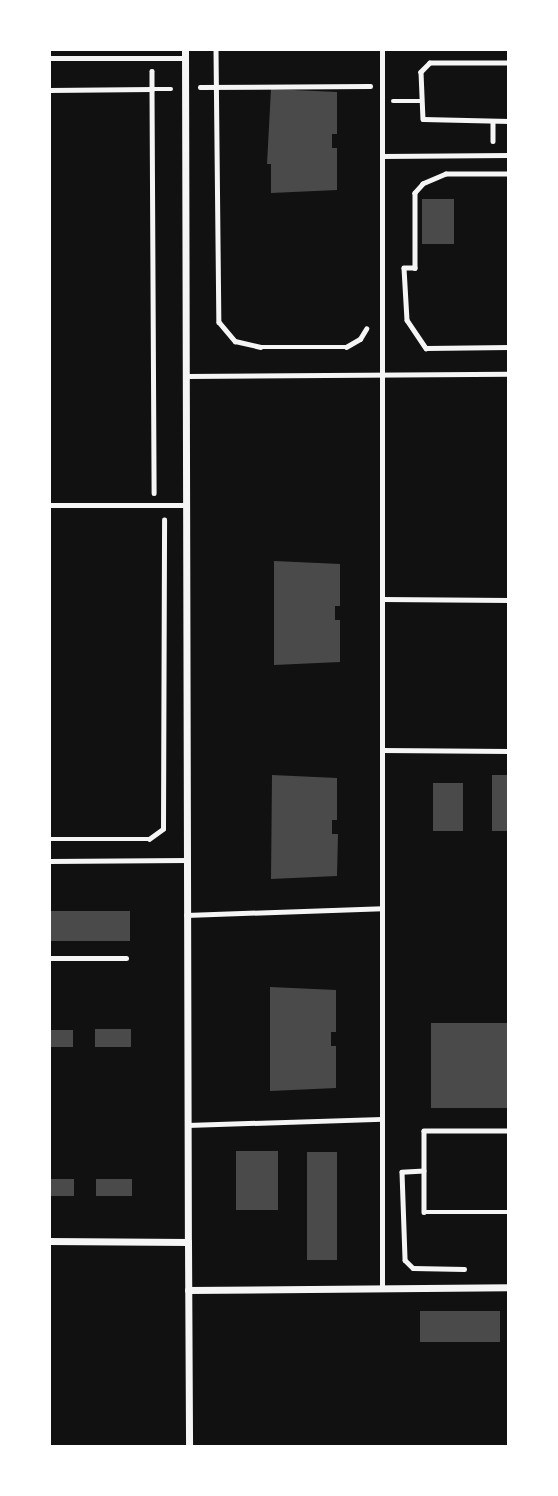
<!DOCTYPE html>
<html>
<head>
<meta charset="utf-8">
<style>
  body { margin:0 }
  #map { position:relative; width:558px; height:1496px; overflow:hidden; background:#111; font-family:Ubuntu,sans-serif }
  div>[style] { position:absolute }
  .building>* { inset:0; background:#4a4a4a; transform-origin:0 0 }
  .path>* { height:4.5px; margin:-2.25px; padding:0 2.25px; transform-origin:2.25px; border-radius:2.25px; background:#f5f5f5 }
  .service>* { height:5px; margin:-2.5px; padding:0 2.5px; transform-origin:2.5px; border-radius:2.5px; background:#f5f5f5 }
  .minor>* { height:7px; margin:-3.5px; padding:0 3.5px; transform-origin:3.5px; border-radius:3.5px; background:#f5f5f5 }
  span { translate:-50% -50%; white-space:nowrap; text-align:center; line-height:1.15; -webkit-text-stroke:5px #fff; paint-order:stroke }
  .frame { position:absolute; inset:0; border:51px solid #fff; pointer-events:none }
</style>
</head>
<body>
<div id="map">
  <div class="building">
    <div style="clip-path:polygon(271px 89px,337px 92px,337px 134px,332px 134px,332px 148px,337px 148px,337px 190px,271px 193px,271px 164px,267px 164px)"></div>
    <div style="left:454px;top:199px;width:45px;height:32px;rotate:90deg"></div>
    <div style="clip-path:polygon(274px 561px,340px 564px,340px 606px,335px 606px,335px 620px,340px 620px,340px 662px,274px 665px)"></div>
    <div style="clip-path:polygon(272px 775px,337px 778px,337px 820px,332px 820px,332px 834px,338px 834px,337px 876px,271px 879px)"></div>
    <div style="left:492px;top:775px;width:17px;height:56px"></div>
    <div style="left:433px;top:783px;width:30px;height:48px"></div>
    <div style="left:49px;top:911px;width:81px;height:30px"></div>
    <div style="clip-path:polygon(270px 987px,336px 990px,336px 1032px,331px 1032px,331px 1046px,336px 1046px,336px 1088px,270px 1091px)"></div>
    <div style="left:431px;top:1023px;width:78px;height:85px"></div>
    <div style="left:131px;top:1029px;width:18px;height:36px;rotate:90deg"></div>
    <div style="left:49px;top:1030px;width:24px;height:17px"></div>
    <div style="left:236px;top:1151px;width:42px;height:59px"></div>
    <div style="left:307px;top:1152px;width:30px;height:108px"></div>
    <div style="left:49px;top:1179px;width:25px;height:17px"></div>
    <div style="left:96px;top:1179px;width:36px;height:17px"></div>
    <div style="left:500px;top:1311px;width:31px;height:80px;rotate:90deg"></div>
  </div>
  <div class="path">
    <div style="left:216px;top:49px;width:273px;rotate:89.4deg"></div>
    <div style="left:219px;top:322px;width:25px;rotate:50deg"></div>
    <div style="left:235px;top:341px;width:26px;rotate:13deg"></div>
    <div style="left:260px;top:347px;width:86px"></div>
    <div style="left:346px;top:347px;width:16px;rotate:-30deg"></div>
    <div style="left:360px;top:339px;width:12px;rotate:-59deg"></div>
    <div style="left:509px;top:63px;width:79px;rotate:180deg"></div>
    <div style="left:430px;top:63px;width:13px;rotate:135deg"></div>
    <div style="left:421px;top:72px;width:47px;rotate:87.6deg"></div>
    <div style="left:423px;top:119px;width:86px;rotate:1.3deg"></div>
    <div style="left:152px;top:71px;width:18px;rotate:90deg"></div>
    <div style="left:152px;top:89px;width:19px"></div>
    <div style="left:200px;top:87px;width:170px;rotate:-0.3deg"></div>
    <div style="left:49px;top:90px;width:103px;rotate:-0.6deg"></div>
    <div style="left:152px;top:89px;width:404px;rotate:89.7deg"></div>
    <div style="left:393px;top:101px;width:28px"></div>
    <div style="left:493px;top:121px;width:20px;rotate:90deg"></div>
    <div style="left:509px;top:174px;width:63px;rotate:180deg"></div>
    <div style="left:446px;top:174px;width:25px;rotate:157deg"></div>
    <div style="left:423px;top:184px;width:12px;rotate:132deg"></div>
    <div style="left:415px;top:193px;width:75px;rotate:90deg"></div>
    <div style="left:415px;top:268px;width:11px;rotate:180deg"></div>
    <div style="left:404px;top:268px;width:52px;rotate:86.7deg"></div>
    <div style="left:407px;top:320px;width:34px;rotate:56deg"></div>
    <div style="left:426px;top:348px;width:83px;rotate:-0.7deg"></div>
    <div style="left:49px;top:839px;width:100px"></div>
    <div style="left:149px;top:839px;width:17px;rotate:-36deg"></div>
    <div style="left:163px;top:829px;width:309px;rotate:-89.8deg"></div>
    <div style="left:509px;top:1131px;width:85px;rotate:180deg"></div>
    <div style="left:424px;top:1131px;width:81px;rotate:90deg"></div>
    <div style="left:424px;top:1212px;width:85px"></div>
    <div style="left:424px;top:1171px;width:22px;rotate:177deg"></div>
    <div style="left:402px;top:1172px;width:88px;rotate:88deg"></div>
    <div style="left:405px;top:1260px;width:11px;rotate:45deg"></div>
    <div style="left:413px;top:1268px;width:51px;rotate:1.1deg"></div>
  </div>
  <div class="service">
    <div style="left:49px;top:58px;width:136px"></div>
    <div style="left:382px;top:156px;width:127px;rotate:-0.5deg"></div>
    <div style="left:187px;top:376px;width:322px;rotate:-0.4deg"></div>
    <div style="left:49px;top:505px;width:137px"></div>
    <div style="left:382px;top:599px;width:127px;rotate:0.5deg"></div>
    <div style="left:382px;top:750px;width:127px;rotate:0.5deg"></div>
    <div style="left:49px;top:861px;width:138px;rotate:-0.4deg"></div>
    <div style="left:186px;top:915px;width:196px;rotate:-2deg"></div>
    <div style="left:49px;top:958px;width:77px"></div>
    <div style="left:187px;top:1125px;width:195px;rotate:-1.8deg"></div>
    <div style="left:382px;top:1288px;width:1239px;rotate:-90deg"></div>
  </div>
  <div class="minor">
    <div style="left:185px;top:49px;width:1193px;rotate:89.86deg"></div>
    <div style="left:49px;top:1241px;width:139px;rotate:0.4deg"></div>
    <div style="left:188px;top:1242px;width:205px;rotate:89.7deg"></div>
    <div style="left:188px;top:1290px;width:321px;rotate:-0.5deg"></div>
  </div>
  <div class="frame"></div>
</div>
</body>
</html>
